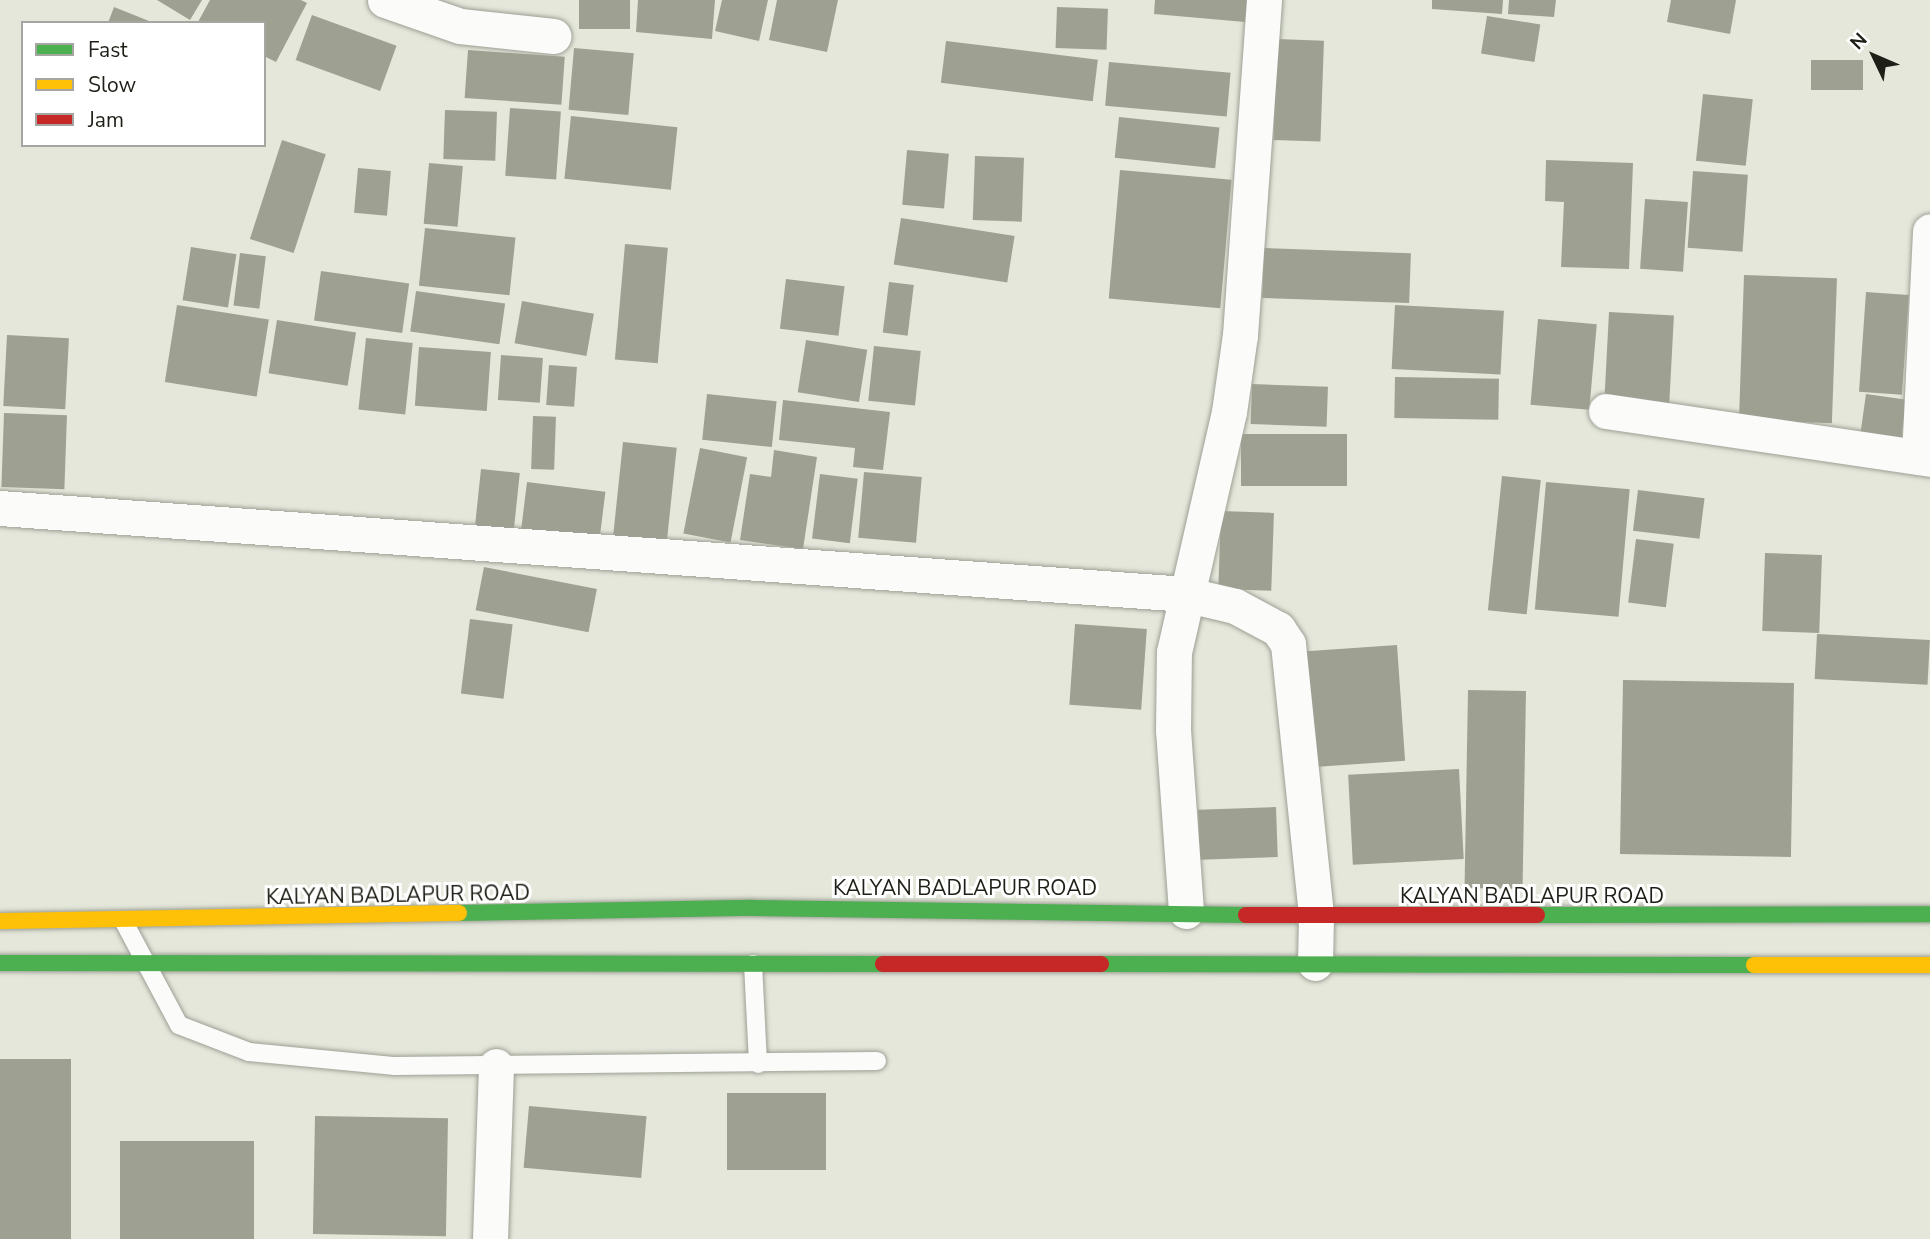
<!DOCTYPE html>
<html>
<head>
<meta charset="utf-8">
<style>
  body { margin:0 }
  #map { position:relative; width:1930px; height:1239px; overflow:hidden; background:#e4e7da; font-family:"Nunito Sans",sans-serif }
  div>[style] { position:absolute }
  .building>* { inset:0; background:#9ea191; transform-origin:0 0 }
  .roads { filter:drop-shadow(0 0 2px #9da095) drop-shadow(0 0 2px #9da095) }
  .lane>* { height:18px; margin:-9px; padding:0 9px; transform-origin:9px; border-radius:9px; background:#fbfbf9 }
  .street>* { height:35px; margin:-17.5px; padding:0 17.5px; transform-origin:17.5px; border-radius:17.5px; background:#fbfbf9 }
  .fast>* { height:16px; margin:-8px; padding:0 8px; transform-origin:8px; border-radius:8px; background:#4caf50 }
  .slow>* { height:16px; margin:-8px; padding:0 8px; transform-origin:8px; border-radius:8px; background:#ffc107 }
  .jam>* { height:16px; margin:-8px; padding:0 8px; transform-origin:8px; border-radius:8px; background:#c62828 }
  span { translate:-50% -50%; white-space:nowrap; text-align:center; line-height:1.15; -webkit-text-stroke:6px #fff; paint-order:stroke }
  .street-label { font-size:21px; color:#1e2017 }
  .legend { position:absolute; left:21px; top:21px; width:245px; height:126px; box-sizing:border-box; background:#fff; border:2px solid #a5a6a2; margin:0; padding:9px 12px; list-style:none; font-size:21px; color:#1e2017 }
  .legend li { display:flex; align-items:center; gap:14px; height:35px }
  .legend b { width:35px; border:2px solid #a5a6a2 }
  .north { position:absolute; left:1839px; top:21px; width:70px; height:70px; -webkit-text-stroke:5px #fff; paint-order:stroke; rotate:314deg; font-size:19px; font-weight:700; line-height:28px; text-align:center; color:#1e2017 }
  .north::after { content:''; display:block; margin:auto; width:24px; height:32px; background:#1e2017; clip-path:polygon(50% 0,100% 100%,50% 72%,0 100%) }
</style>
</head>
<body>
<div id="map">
  <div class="building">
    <div style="clip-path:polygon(157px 0,202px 0,190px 20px)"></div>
    <div style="clip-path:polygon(210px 0,301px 0,307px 3px,276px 62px,264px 56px,264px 23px,198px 22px)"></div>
    <div style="left:579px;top:0;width:51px;height:29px"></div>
    <div style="clip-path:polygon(638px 0,715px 0,712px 39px,636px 32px)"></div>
    <div style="clip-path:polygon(722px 0,768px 0,759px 41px,715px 31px)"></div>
    <div style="clip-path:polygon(777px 0,838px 0,827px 52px,769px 40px)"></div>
    <div style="clip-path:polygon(1155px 0,1247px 0,1245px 22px,1154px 14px)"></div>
    <div style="clip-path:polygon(1432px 0,1503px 0,1502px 14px,1432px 9px)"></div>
    <div style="clip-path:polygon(1509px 0,1556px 0,1554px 17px,1508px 14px)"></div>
    <div style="clip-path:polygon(1671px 0,1736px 0,1730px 34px,1667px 22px)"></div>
    <div style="clip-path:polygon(114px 7px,154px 23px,108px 23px)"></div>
    <div style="left:1057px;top:7px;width:51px;height:41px;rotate:2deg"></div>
    <div style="left:312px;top:15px;width:90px;height:48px;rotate:20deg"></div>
    <div style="left:1487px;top:16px;width:54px;height:38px;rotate:9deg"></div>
    <div style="left:1277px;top:39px;width:47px;height:101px;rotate:2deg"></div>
    <div style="left:946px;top:41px;width:153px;height:42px;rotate:7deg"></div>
    <div style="left:574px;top:48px;width:60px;height:62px;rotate:5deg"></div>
    <div style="left:468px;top:50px;width:97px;height:48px;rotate:4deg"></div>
    <div style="left:1863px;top:60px;width:30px;height:52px;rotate:90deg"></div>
    <div style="left:1109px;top:62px;width:122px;height:44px;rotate:5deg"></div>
    <div style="left:1703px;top:94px;width:50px;height:67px;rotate:6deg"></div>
    <div style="left:510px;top:108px;width:51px;height:68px;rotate:4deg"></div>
    <div style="left:445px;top:110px;width:52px;height:49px;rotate:2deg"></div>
    <div style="left:571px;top:116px;width:107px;height:63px;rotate:6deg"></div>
    <div style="left:1119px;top:117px;width:101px;height:41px;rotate:6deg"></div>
    <div style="left:282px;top:140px;width:46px;height:104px;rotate:18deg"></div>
    <div style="left:907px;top:150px;width:42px;height:55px;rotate:5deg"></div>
    <div style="left:975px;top:156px;width:49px;height:64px;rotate:2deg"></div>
    <div style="clip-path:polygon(1546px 160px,1633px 163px,1629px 269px,1561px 267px,1564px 202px,1545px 201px)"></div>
    <div style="left:429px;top:163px;width:34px;height:61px;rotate:5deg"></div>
    <div style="left:358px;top:168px;width:33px;height:45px;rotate:5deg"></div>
    <div style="left:1120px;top:170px;width:112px;height:129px;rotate:5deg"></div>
    <div style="left:1693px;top:171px;width:55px;height:77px;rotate:4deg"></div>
    <div style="left:1645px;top:199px;width:43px;height:70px;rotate:4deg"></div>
    <div style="left:901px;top:218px;width:115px;height:47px;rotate:9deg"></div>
    <div style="left:425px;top:228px;width:91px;height:58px;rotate:6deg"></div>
    <div style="left:625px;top:244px;width:43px;height:116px;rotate:5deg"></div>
    <div style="left:191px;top:247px;width:46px;height:54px;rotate:9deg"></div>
    <div style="left:1264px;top:248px;width:147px;height:50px;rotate:2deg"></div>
    <div style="left:240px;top:253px;width:26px;height:53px;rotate:7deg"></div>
    <div style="left:321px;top:271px;width:89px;height:50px;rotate:8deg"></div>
    <div style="left:1744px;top:275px;width:93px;height:145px;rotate:2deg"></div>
    <div style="left:786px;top:279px;width:59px;height:50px;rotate:7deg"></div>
    <div style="left:889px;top:282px;width:25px;height:51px;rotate:7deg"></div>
    <div style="left:416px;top:291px;width:90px;height:41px;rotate:8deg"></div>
    <div style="left:1866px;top:292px;width:43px;height:100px;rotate:4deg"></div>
    <div style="left:522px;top:301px;width:73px;height:43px;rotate:10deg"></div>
    <div style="left:177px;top:305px;width:93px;height:78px;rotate:9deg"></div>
    <div style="left:1395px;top:305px;width:109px;height:64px;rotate:3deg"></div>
    <div style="left:1609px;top:312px;width:65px;height:89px;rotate:3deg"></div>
    <div style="left:1538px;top:319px;width:59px;height:86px;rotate:5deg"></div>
    <div style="left:277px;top:320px;width:80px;height:54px;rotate:9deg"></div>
    <div style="left:7px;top:335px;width:62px;height:71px;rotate:3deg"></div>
    <div style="left:366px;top:338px;width:47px;height:72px;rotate:6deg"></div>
    <div style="left:806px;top:340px;width:62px;height:53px;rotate:9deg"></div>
    <div style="left:874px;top:346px;width:47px;height:55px;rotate:6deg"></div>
    <div style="left:419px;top:347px;width:72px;height:59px;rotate:4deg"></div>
    <div style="left:501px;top:355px;width:42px;height:45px;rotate:4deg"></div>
    <div style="left:549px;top:365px;width:28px;height:40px;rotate:4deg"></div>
    <div style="left:1395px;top:377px;width:104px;height:41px;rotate:1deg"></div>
    <div style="left:1252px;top:384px;width:76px;height:40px;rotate:2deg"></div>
    <div style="left:707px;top:394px;width:70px;height:46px;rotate:6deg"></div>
    <div style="left:1866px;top:394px;width:41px;height:47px;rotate:8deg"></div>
    <div style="clip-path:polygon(783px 400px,890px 412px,883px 470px,853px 467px,855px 448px,779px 440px)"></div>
    <div style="left:4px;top:413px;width:63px;height:74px;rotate:2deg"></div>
    <div style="left:533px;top:416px;width:23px;height:53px;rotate:2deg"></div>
    <div style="left:1241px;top:434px;width:106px;height:52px"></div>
    <div style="left:623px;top:442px;width:54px;height:101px;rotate:6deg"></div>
    <div style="left:700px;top:448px;width:48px;height:87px;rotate:11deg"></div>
    <div style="clip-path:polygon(774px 450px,817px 457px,803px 549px,740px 540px,750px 474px,771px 477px)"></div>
    <div style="left:481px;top:469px;width:39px;height:57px;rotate:6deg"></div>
    <div style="left:864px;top:472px;width:58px;height:66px;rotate:5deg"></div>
    <div style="left:820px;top:474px;width:38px;height:65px;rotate:7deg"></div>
    <div style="left:1502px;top:476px;width:39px;height:135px;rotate:6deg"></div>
    <div style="left:527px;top:482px;width:79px;height:51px;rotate:7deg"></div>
    <div style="left:1546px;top:482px;width:84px;height:128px;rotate:5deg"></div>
    <div style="left:1638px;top:490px;width:67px;height:41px;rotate:7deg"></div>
    <div style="left:1221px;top:511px;width:53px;height:78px;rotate:2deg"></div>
    <div style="left:1636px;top:539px;width:38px;height:64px;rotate:7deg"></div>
    <div style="left:1765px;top:553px;width:57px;height:78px;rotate:2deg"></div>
    <div style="left:484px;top:567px;width:115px;height:44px;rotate:11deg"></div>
    <div style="left:470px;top:619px;width:43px;height:75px;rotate:7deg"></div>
    <div style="left:1075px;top:624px;width:72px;height:81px;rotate:4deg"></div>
    <div style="left:1817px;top:634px;width:113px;height:45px;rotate:3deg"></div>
    <div style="left:1397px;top:645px;width:116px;height:98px;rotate:86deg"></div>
    <div style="left:1623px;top:680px;width:171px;height:174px;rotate:1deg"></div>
    <div style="left:1468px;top:690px;width:58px;height:198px;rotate:1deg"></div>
    <div style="left:1459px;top:769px;width:90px;height:111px;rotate:87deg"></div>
    <div style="left:1276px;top:807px;width:50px;height:78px;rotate:88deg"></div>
    <div style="left:0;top:1059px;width:71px;height:180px"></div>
    <div style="left:727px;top:1093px;width:99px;height:77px"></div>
    <div style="left:529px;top:1106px;width:118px;height:62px;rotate:5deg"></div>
    <div style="left:315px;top:1116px;width:133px;height:118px;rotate:1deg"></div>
    <div style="left:120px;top:1141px;width:134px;height:98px"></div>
  </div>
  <div class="roads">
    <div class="lane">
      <div style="left:124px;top:922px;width:117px;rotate:61.9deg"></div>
      <div style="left:179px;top:1025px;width:75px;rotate:21.1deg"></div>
      <div style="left:249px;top:1052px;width:147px;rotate:5.5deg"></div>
      <div style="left:395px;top:1066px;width:482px;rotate:-0.6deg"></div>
      <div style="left:753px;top:964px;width:100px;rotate:87.1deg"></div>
    </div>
    <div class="street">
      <div style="left:385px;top:0;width:79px;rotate:19.1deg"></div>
      <div style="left:460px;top:26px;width:94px;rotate:6.1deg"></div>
      <div style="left:1606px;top:411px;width:328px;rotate:8.4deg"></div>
      <div style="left:1919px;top:457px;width:226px;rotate:-87.2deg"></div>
      <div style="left:0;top:508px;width:1187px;rotate:4.15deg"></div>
      <div style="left:1184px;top:594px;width:52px;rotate:13.2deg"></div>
      <div style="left:1235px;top:606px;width:49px;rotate:28.1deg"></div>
      <div style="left:1278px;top:629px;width:18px;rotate:56deg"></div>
      <div style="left:1288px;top:644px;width:273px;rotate:84.1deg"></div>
      <div style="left:1316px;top:916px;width:47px;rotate:91.2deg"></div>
      <div style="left:1186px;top:911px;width:181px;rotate:-94.1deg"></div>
      <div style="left:1173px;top:730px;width:78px;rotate:-89.3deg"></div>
      <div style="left:1174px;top:652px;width:246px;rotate:-77.1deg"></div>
      <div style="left:1229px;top:412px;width:78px;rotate:-81.9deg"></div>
      <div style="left:1240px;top:335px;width:336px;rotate:-85.9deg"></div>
      <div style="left:490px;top:1239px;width:173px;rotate:-88deg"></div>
    </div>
    <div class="fast">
      <div style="left:459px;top:913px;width:294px;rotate:-1deg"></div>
      <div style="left:753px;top:908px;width:493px;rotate:0.8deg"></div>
      <div style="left:1537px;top:915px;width:393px;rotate:-0.1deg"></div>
      <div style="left:0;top:963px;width:883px;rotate:0.06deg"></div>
      <div style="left:1101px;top:964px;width:653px;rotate:0.09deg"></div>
    </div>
    <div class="slow">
      <div style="left:0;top:921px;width:459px;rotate:-1deg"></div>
      <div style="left:1754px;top:965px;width:176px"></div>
    </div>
    <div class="jam">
      <div style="left:1246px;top:915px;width:291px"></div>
      <div style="left:883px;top:964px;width:218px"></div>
    </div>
  </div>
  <div class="street-label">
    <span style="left:965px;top:888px">KALYAN BADLAPUR ROAD</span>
    <span style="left:398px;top:895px;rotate:-1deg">KALYAN BADLAPUR ROAD</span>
    <span style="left:1532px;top:896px">KALYAN BADLAPUR ROAD</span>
  </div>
  <ul class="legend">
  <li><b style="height:9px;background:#4caf50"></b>Fast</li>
  <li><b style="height:9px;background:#ffc107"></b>Slow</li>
  <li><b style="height:9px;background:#c62828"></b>Jam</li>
  </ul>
  <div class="north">N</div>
</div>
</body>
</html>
